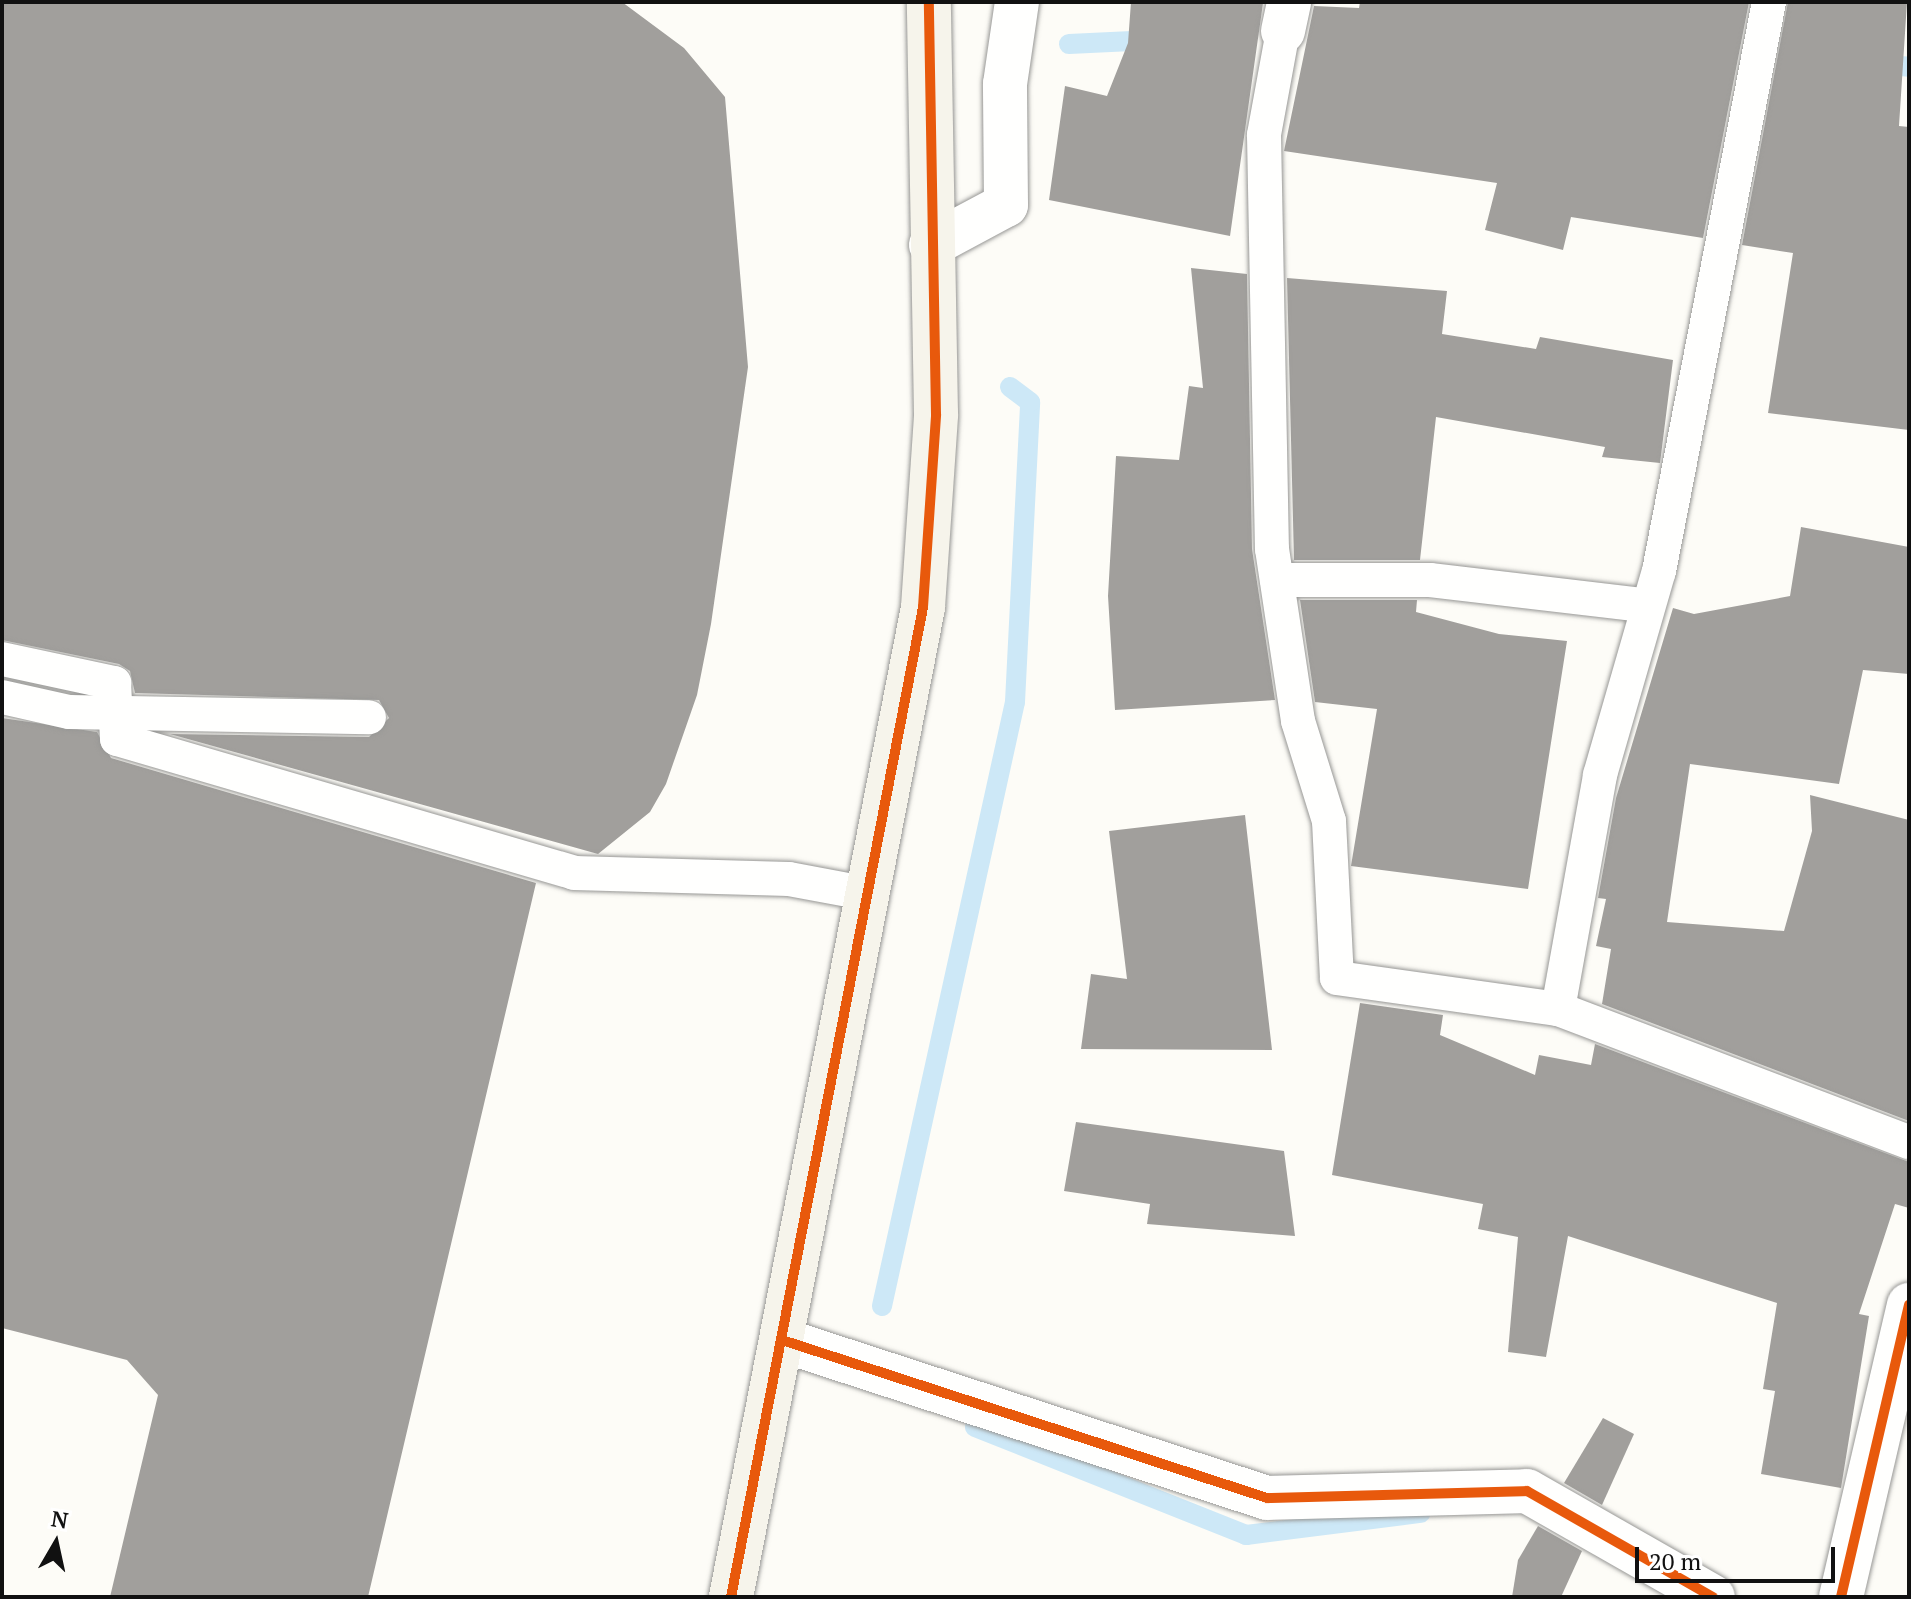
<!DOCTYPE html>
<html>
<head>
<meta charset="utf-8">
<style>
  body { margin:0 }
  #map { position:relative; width:1911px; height:1599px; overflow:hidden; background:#fdfcf7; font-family:"PT Serif",serif }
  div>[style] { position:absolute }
  .stream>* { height:20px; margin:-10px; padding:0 10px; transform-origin:10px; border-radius:10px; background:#cde8f7 }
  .building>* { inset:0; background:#a19f9c }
  .roads { filter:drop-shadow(0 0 2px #979795) drop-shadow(0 0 2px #979795) }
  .lane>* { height:34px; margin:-17px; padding:0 17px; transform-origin:17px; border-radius:17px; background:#fffffe }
  .street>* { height:44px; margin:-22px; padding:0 22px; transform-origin:22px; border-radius:22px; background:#fffffe }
  .secondary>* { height:44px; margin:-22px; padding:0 22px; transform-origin:22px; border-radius:22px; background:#f6f4eb }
  .cycleway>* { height:10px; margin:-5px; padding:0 5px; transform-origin:5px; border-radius:5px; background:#e8590c }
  span { translate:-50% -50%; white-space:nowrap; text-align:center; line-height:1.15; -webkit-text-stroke:8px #fff; paint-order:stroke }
  .frame { position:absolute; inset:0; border:4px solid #111; pointer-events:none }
  .north { position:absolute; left:16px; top:1503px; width:80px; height:80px; -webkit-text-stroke:6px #fff; paint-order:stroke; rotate:9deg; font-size:22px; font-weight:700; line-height:32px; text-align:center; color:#111 }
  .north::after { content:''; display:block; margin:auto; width:28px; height:36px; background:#111; clip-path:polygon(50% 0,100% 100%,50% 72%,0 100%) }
  .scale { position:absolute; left:1635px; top:1547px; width:200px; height:36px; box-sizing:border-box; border:4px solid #111; border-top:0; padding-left:10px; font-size:24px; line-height:28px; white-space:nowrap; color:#111; -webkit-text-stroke:6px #fff; paint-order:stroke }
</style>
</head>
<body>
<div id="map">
  <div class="stream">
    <div style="left:1069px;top:44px;width:84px;rotate:-2.7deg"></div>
    <div style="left:1877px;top:64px;width:32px;rotate:5deg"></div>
    <div style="left:882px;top:1306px;width:618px;rotate:-77.58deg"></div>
    <div style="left:1015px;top:702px;width:300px;rotate:-87.1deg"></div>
    <div style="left:1030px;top:402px;width:25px;rotate:-143deg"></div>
    <div style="left:975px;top:1427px;width:292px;rotate:21.7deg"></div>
    <div style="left:1246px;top:1535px;width:176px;rotate:-7.2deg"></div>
  </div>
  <div class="building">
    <div style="clip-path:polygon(2px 2px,622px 2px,684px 48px,725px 97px,748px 367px,711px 624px,697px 695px,666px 784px,650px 812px,598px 854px,170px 734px,369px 737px,389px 718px,379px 700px,135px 693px,130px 671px,119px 664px,2px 640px)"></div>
    <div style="clip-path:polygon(1131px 2px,1263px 3px,1230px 236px,1049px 200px,1065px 86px,1107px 96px,1128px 43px)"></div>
    <div style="clip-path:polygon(1360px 2px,1749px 2px,1703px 238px,1571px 217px,1563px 250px,1485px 230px,1497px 183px,1284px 151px,1314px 6px,1359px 8px)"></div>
    <div style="clip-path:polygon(1788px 2px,1907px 2px,1899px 126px,1909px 127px,1909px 430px,1768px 413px,1793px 253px,1742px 245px)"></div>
    <div style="clip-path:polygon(1191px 268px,1247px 274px,1252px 549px,1275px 700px,1115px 710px,1108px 596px,1116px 456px,1179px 460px,1189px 386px,1203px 388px)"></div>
    <div style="clip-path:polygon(1287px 278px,1447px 291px,1442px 334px,1536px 349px,1540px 337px,1673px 360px,1660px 463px,1602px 457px,1605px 447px,1436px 417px,1420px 560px,1294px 560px)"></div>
    <div style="clip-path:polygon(1801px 527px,1909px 547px,1909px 674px,1863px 670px,1839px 784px,1690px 764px,1667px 922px,1784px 931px,1812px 831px,1810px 795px,1909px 820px,1909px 1121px,1602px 1004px,1611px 949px,1596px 946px,1606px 899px,1598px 898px,1616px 798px,1673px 608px,1694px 614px,1790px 596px)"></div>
    <div style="clip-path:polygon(1300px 600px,1417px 600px,1416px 612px,1499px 634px,1567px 641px,1528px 889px,1351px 866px,1377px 709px,1315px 702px)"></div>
    <div style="clip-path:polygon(2px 718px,97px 732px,111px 758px,536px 883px,368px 1597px,110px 1597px,158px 1395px,127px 1360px,2px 1328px)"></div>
    <div style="clip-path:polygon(1245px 815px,1272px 1050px,1081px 1049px,1091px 974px,1127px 979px,1109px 831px)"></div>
    <div style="clip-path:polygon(1360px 1003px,1443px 1015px,1440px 1035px,1535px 1075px,1539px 1055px,1591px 1065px,1595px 1044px,1909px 1162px,1909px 1208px,1895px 1204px,1859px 1314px,1869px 1316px,1841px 1488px,1761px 1474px,1775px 1391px,1763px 1389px,1777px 1303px,1568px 1236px,1546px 1357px,1508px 1352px,1518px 1237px,1478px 1229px,1483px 1204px,1332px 1175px)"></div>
    <div style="clip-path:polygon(1076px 1122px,1284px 1151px,1295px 1236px,1147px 1224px,1150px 1204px,1064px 1191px)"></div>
    <div style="clip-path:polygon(1603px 1418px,1634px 1434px,1602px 1505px,1564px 1483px)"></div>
    <div style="clip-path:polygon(1538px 1526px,1582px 1551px,1561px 1597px,1512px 1597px,1518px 1560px)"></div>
  </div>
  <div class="roads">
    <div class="lane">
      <div style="left:1283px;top:31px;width:106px;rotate:100.4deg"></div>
      <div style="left:1264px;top:135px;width:414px;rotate:88.9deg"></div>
      <div style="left:1272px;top:549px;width:174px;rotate:81.4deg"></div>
      <div style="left:1298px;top:721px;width:105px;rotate:72.8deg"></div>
      <div style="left:1329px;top:821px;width:157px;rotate:87.1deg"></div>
      <div style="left:1337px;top:978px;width:223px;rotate:8deg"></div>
      <div style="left:1558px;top:1009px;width:375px;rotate:20.8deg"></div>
      <div style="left:1277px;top:580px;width:153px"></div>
      <div style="left:1430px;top:580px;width:215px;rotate:6.7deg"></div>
      <div style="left:2px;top:659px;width:115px;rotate:12.1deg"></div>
      <div style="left:114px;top:683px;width:56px;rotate:86.9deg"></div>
      <div style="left:117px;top:739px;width:476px;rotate:16.3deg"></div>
      <div style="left:574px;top:873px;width:215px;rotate:1.6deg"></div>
      <div style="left:789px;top:879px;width:81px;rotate:10.6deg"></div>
      <div style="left:2px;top:697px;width:69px;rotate:12.6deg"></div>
      <div style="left:69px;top:712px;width:300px;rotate:1deg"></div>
      <div style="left:1558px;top:1009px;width:238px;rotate:-79.8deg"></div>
      <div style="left:1600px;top:775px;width:212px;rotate:-73.9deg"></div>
      <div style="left:1659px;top:571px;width:580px;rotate:-79.06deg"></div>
    </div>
    <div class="street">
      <div style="left:1283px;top:31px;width:30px;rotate:-78deg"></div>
      <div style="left:931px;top:245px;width:85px;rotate:-28.1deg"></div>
      <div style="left:1006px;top:205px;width:121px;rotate:-90.5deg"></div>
      <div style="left:1005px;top:84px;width:83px;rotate:-81.7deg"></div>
      <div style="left:782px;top:1340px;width:510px;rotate:18.04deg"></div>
      <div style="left:1267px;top:1498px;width:260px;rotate:-1.5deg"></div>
      <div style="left:1527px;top:1491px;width:214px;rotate:29.7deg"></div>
      <div style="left:1841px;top:1597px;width:300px;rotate:-76.9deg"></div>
    </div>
    <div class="secondary">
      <div style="left:731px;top:1597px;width:1008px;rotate:-79.02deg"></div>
      <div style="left:923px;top:607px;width:193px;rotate:-86.1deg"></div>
      <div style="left:936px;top:414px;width:412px;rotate:-91deg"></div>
    </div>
  </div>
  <div class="cycleway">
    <div style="left:782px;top:1340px;width:510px;rotate:18.04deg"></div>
    <div style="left:1267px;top:1498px;width:260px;rotate:-1.5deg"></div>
    <div style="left:1527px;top:1491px;width:214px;rotate:29.7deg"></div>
    <div style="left:731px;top:1597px;width:1008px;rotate:-79.02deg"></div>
    <div style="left:923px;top:607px;width:193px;rotate:-86.1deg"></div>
    <div style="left:936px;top:414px;width:412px;rotate:-91deg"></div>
    <div style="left:1841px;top:1597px;width:300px;rotate:-76.9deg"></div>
  </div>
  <div class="frame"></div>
  <div class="north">N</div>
  <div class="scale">20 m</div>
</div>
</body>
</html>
